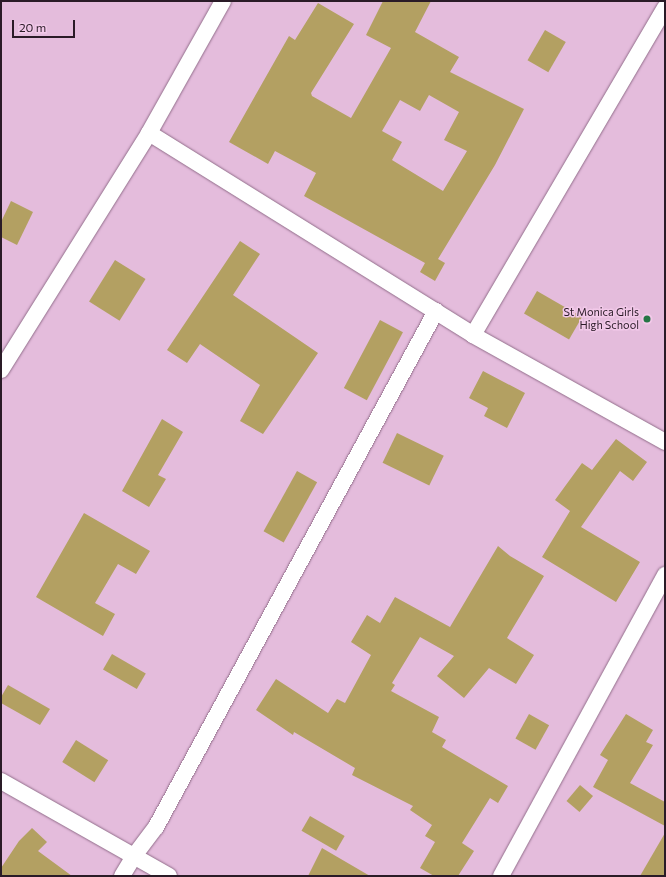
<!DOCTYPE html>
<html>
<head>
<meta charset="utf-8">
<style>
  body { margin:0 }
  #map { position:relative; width:666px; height:877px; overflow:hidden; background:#e4bcdc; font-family:Commissioner,sans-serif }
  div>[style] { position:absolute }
  .building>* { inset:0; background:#b3a062; transform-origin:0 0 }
  .roads { filter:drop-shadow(0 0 1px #926e8b) drop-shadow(0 0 1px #926e8b) }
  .street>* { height:16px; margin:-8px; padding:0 8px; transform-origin:8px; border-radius:8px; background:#fff }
  .dots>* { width:11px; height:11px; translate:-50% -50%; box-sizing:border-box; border:2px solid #f2c9e9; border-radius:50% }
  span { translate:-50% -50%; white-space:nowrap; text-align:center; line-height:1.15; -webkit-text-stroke:3px #f2c9e9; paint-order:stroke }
  .poi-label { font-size:11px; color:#2a1b27 }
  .right { translate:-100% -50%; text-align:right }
  .frame { position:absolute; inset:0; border:2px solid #2a1b27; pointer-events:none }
  .scale { position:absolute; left:12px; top:20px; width:63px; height:18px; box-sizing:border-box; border:2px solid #2a1b27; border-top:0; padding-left:5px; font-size:12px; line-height:14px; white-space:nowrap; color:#2a1b27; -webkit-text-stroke:3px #f2c9e9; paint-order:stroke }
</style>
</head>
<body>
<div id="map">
  <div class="building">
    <div style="clip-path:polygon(evenodd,383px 1px,431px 1px,415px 32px,459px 57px,450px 72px,524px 109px,495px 165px,438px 259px,445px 263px,435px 281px,420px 272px,425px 263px,304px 196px,316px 173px,275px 151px,268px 164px,229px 142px,289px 36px,295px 40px,318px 3px,354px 24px,311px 93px,312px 96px,351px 118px,391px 48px,366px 35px,383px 1px,429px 95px,459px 112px,444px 140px,467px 151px,443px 191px,392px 160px,402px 142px,382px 131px,400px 100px,420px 111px,429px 95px)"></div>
    <div style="left:545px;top:30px;width:24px;height:35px;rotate:30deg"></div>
    <div style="clip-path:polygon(11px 201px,33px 212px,17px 245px,1px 237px,1px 222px)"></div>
    <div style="clip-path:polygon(240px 241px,260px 254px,233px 295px,318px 353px,263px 434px,240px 421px,260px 385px,200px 344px,187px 363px,167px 350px)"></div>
    <div style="left:115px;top:260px;width:36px;height:49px;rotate:32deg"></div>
    <div style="left:537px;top:291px;width:52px;height:26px;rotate:30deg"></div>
    <div style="left:380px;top:320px;width:26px;height:77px;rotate:28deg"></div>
    <div style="clip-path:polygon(483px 371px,525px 393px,507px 428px,484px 416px,488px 408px,469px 398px)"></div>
    <div style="clip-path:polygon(162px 419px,183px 432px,158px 475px,166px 479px,149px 507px,122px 491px)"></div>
    <div style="left:397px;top:433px;width:52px;height:33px;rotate:26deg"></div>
    <div style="clip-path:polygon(616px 439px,647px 462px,633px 481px,620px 471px,581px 527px,640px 562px,616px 602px,542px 557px,570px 511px,555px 500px,582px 463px,592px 470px)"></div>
    <div style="left:297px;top:471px;width:23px;height:69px;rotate:29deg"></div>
    <div style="clip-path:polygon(84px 513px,150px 551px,136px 574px,118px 564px,95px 603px,115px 614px,103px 636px,36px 597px)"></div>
    <div style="clip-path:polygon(498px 546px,510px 556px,544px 576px,507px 638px,534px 655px,516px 684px,489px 668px,464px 698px,437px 676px,454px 656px,420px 637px,392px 683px,395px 685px,391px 691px,439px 717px,432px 732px,446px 740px,442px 747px,508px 786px,498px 803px,490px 798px,462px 843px,474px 851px,458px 876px,434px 876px,420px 868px,435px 842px,425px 836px,432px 825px,410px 810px,413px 806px,352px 775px,355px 768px,294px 732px,293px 735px,256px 710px,276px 679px,328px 713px,337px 699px,345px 703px,371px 655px,351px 642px,367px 615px,380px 623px,395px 597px,450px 627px)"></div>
    <div style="left:112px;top:654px;width:39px;height:18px;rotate:30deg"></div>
    <div style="clip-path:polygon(8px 685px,50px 709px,40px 725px,1px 703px,1px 697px)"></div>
    <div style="left:529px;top:714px;width:23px;height:28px;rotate:29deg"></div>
    <div style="clip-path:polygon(626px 714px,653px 730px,646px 742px,653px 745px,630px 783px,665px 802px,665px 826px,593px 787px,608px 760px,600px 755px)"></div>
    <div style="left:76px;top:740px;width:38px;height:26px;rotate:32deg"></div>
    <div style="left:580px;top:785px;width:17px;height:21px;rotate:40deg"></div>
    <div style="left:310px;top:816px;width:40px;height:17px;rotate:30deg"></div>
    <div style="clip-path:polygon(32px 828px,47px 842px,38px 851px,72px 876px,1px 876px,1px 868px,19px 841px)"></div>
    <div style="clip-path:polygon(665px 833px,665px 876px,640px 876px)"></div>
    <div style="clip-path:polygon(322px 848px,370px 876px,308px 876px)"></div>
  </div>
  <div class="roads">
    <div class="street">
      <div style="left:149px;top:133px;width:382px;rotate:31.9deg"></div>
      <div style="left:473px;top:335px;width:220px;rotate:29.1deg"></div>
      <div style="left:473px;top:335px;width:379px;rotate:-59.6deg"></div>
      <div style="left:1px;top:370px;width:279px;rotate:-58deg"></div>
      <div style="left:149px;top:133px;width:151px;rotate:-60.7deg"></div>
      <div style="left:1px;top:781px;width:193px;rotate:29.5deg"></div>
      <div style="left:122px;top:876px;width:23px;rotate:-59deg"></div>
      <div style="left:134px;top:856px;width:36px;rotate:-53deg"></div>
      <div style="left:156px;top:827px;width:587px;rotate:-61.51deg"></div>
      <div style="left:501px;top:876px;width:343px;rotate:-61.4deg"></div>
    </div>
  </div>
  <div class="dots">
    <div style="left:647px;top:319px;background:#257545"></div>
  </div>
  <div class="poi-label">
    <span class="right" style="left:639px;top:319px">St Monica Girls<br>High School</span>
  </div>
  <div class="frame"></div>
  <div class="scale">20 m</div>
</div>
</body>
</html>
